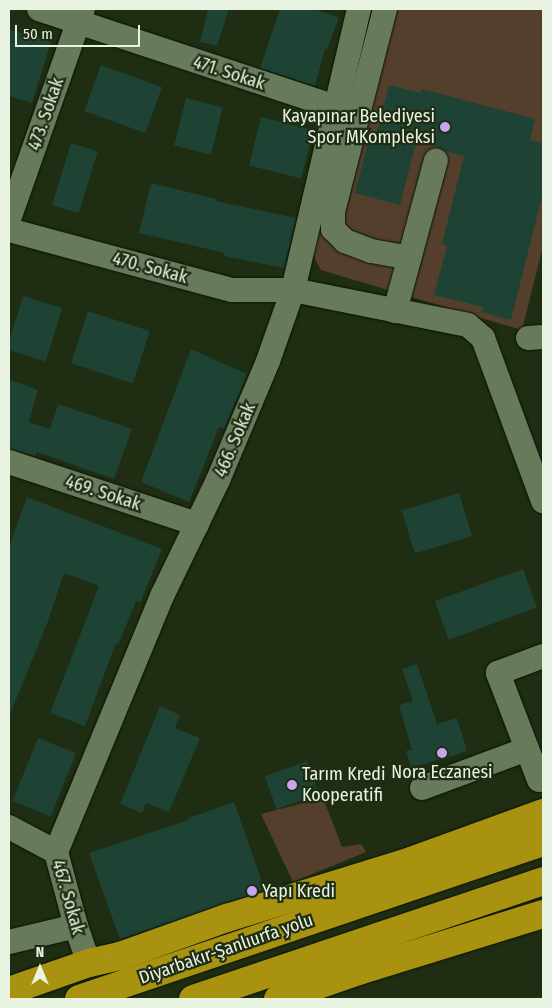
<!DOCTYPE html>
<html>
<head>
<meta charset="utf-8">
<style>
  body { margin:0 }
  #map { position:relative; width:552px; height:1008px; overflow:hidden; background:#1f2d13; font-family:"Fira Sans Condensed",sans-serif }
  div>[style] { position:absolute }
  .green>* { inset:0; background:#533f2c }
  .building>* { inset:0; background:#1e4234; transform-origin:0 0 }
  .roads { filter:drop-shadow(0 0 1px #081500) drop-shadow(0 0 1px #081500) }
  .minor>* { height:24px; margin:-12px; padding:0 12px; transform-origin:12px; border-radius:12px; background:#687a5c }
  .highway>* { height:28px; margin:-14px; padding:0 14px; transform-origin:14px; border-radius:14px; background:#a9920f }
  .dots>* { width:14px; height:14px; translate:-50% -50%; box-sizing:border-box; border:2px solid #1f2d13; border-radius:50% }
  span { translate:-50% -50%; white-space:nowrap; text-align:center; line-height:1.15; -webkit-text-stroke:4.5px #1f2d13; paint-order:stroke }
  .street-label { font-size:18px; color:#e9f3e2 }
  .poi-label { font-size:18px; color:#e9f3e2 }
  .right { translate:-100% -50%; text-align:right }
  .left { translate:0 -50%; text-align:left }
  .frame { position:absolute; inset:0; border:10px solid #e9f3e2; pointer-events:none }
  .north { position:absolute; left:15px; top:943px; width:50px; height:50px; -webkit-text-stroke:4px #1f2d13; paint-order:stroke; rotate:0deg; font-size:14px; font-weight:700; line-height:20px; text-align:center; color:#e9f3e2 }
  .north::after { content:''; display:block; margin:auto; width:18px; height:22px; background:#e9f3e2; clip-path:polygon(50% 0,100% 100%,50% 72%,0 100%) }
  .scale { position:absolute; left:15px; top:25px; width:125px; height:22px; box-sizing:border-box; border:2px solid #e9f3e2; border-top:0; padding-left:6px; font-size:15px; line-height:18px; white-space:nowrap; color:#e9f3e2; -webkit-text-stroke:4px #1f2d13; paint-order:stroke }
</style>
</head>
<body>
<div id="map">
  <div class="green">
    <div style="clip-path:polygon(378px 9px,543px 9px,543px 246px,522px 330px,321px 270px,316px 261px,313px 251px)"></div>
    <div style="clip-path:polygon(323px 798px,342px 847px,361px 844px,366px 852px,293px 882px,261px 814px)"></div>
  </div>
  <div class="building">
    <div style="clip-path:polygon(208px 9px,229px 9px,217px 46px,200px 42px)"></div>
    <div style="clip-path:polygon(280px 9px,313px 9px,339px 17px,327px 50px,325px 49px,315px 86px,260px 68px)"></div>
    <div style="clip-path:polygon(9px 29px,51px 42px,32px 103px,9px 96px)"></div>
    <div style="left:101px;top:65px;width:65px;height:49px;rotate:20deg"></div>
    <div style="clip-path:polygon(389px 85px,421px 93px,422px 89px,535px 119px,530px 140px,543px 143px,543px 192px,511px 320px,481px 312px,483px 307px,434px 295px,447px 246px,442px 244px,464px 156px,446px 151px,439px 147px,416px 143px,400px 205px,355px 193px,371px 131px,377px 132px)"></div>
    <div style="left:186px;top:98px;width:38px;height:49px;rotate:14deg"></div>
    <div style="left:261px;top:117px;width:54px;height:50px;rotate:14deg"></div>
    <div style="left:71px;top:143px;width:28px;height:65px;rotate:17deg"></div>
    <div style="clip-path:polygon(151px 183px,216px 199px,216px 201px,296px 218px,284px 268px,224px 256px,225px 253px,139px 233px)"></div>
    <div style="left:23px;top:296px;width:41px;height:56px;rotate:17deg"></div>
    <div style="left:88px;top:311px;width:65px;height:55px;rotate:18deg"></div>
    <div style="clip-path:polygon(191px 349px,247px 374px,224px 429px,219px 427px,189px 502px,141px 482px)"></div>
    <div style="clip-path:polygon(9px 379px,38px 390px,29px 422px,50px 429px,58px 404px,132px 429px,114px 479px,37px 452px,36px 456px,9px 449px)"></div>
    <div style="left:459px;top:493px;width:45px;height:60px;rotate:73deg"></div>
    <div style="clip-path:polygon(27px 497px,162px 549px,140px 603px,136px 601px,118px 645px,116px 643px,85px 726px,50px 713px,99px 586px,64px 573px,48px 621px,9px 717px,9px 547px)"></div>
    <div style="left:523px;top:569px;width:41px;height:94px;rotate:70deg"></div>
    <div style="clip-path:polygon(417px 664px,437px 724px,457px 718px,467px 751px,411px 768px,406px 751px,412px 750px,399px 705px,413px 701px,402px 669px)"></div>
    <div style="clip-path:polygon(160px 706px,180px 715px,175px 728px,200px 738px,169px 812px,146px 803px,142px 813px,120px 804px)"></div>
    <div style="left:38px;top:738px;width:41px;height:68px;rotate:22deg"></div>
    <div style="left:307px;top:761px;width:35px;height:45px;rotate:70deg"></div>
    <div style="clip-path:polygon(234px 802px,265px 890px,120px 939px,89px 853px,189px 820px,186px 819px)"></div>
  </div>
  <div class="roads">
    <div class="minor">
      <div style="left:39px;top:9px;width:312px;rotate:18.3deg"></div>
      <div style="left:385px;top:9px;width:209px;rotate:104.4deg"></div>
      <div style="left:333px;top:211px;width:18px;rotate:90deg"></div>
      <div style="left:333px;top:229px;width:17px;rotate:45deg"></div>
      <div style="left:345px;top:241px;width:28px;rotate:21deg"></div>
      <div style="left:371px;top:251px;width:39px;rotate:10deg"></div>
      <div style="left:9px;top:219px;width:223px;rotate:-70.6deg"></div>
      <div style="left:9px;top:230px;width:231px;rotate:15.1deg"></div>
      <div style="left:232px;top:290px;width:61px"></div>
      <div style="left:293px;top:290px;width:178px;rotate:11.3deg"></div>
      <div style="left:468px;top:325px;width:20px;rotate:41deg"></div>
      <div style="left:483px;top:338px;width:174px;rotate:69.8deg"></div>
      <div style="left:395px;top:311px;width:156px;rotate:-74.8deg"></div>
      <div style="left:528px;top:338px;width:15px;rotate:-4deg"></div>
      <div style="left:9px;top:462px;width:198px;rotate:18.3deg"></div>
      <div style="left:539px;top:780px;width:115px;rotate:-111deg"></div>
      <div style="left:498px;top:673px;width:48px;rotate:-20.7deg"></div>
      <div style="left:422px;top:788px;width:112px;rotate:-20.4deg"></div>
      <div style="left:9px;top:827px;width:53px;rotate:28deg"></div>
      <div style="left:56px;top:852px;width:77px;rotate:74.9deg"></div>
      <div style="left:76px;top:926px;width:39px;rotate:71deg"></div>
      <div style="left:56px;top:852px;width:277px;rotate:-67.5deg"></div>
      <div style="left:162px;top:596px;width:129px;rotate:-64.2deg"></div>
      <div style="left:218px;top:480px;width:129px;rotate:-67.2deg"></div>
      <div style="left:268px;top:361px;width:75px;rotate:-70.6deg"></div>
      <div style="left:293px;top:290px;width:289px;rotate:-76.8deg"></div>
      <div style="left:9px;top:942px;width:69px;rotate:-13.4deg"></div>
    </div>
    <div class="highway">
      <div style="left:9px;top:991px;width:85px;rotate:-19.3deg"></div>
      <div style="left:89px;top:963px;width:32px;rotate:-13deg"></div>
      <div style="left:120px;top:956px;width:114px;rotate:-19.6deg"></div>
      <div style="left:227px;top:918px;width:193px;rotate:-17.2deg"></div>
      <div style="left:411px;top:861px;width:140px;rotate:-20deg"></div>
      <div style="left:79px;top:999px;width:490px;rotate:-18.7deg"></div>
      <div style="left:193px;top:999px;width:369px;rotate:-18.6deg"></div>
      <div style="left:278px;top:999px;width:86px;rotate:-19.1deg"></div>
      <div style="left:359px;top:971px;width:193px;rotate:-17.2deg"></div>
    </div>
  </div>
  <div class="dots">
    <div style="left:445px;top:127px;background:#c7a6ef"></div>
    <div style="left:442px;top:753px;background:#c7a6ef"></div>
    <div style="left:292px;top:785px;background:#c7a6ef"></div>
    <div style="left:252px;top:891px;background:#c7a6ef"></div>
  </div>
  <div class="street-label">
    <span style="left:229px;top:73px;rotate:18deg">471. Sokak</span>
    <span style="left:46px;top:114px;rotate:-71deg">473. Sokak</span>
    <span style="left:150px;top:268px;rotate:15deg">470. Sokak</span>
    <span style="left:235px;top:440px;rotate:-67deg">466. Sokak</span>
    <span style="left:103px;top:493px;rotate:18deg">469. Sokak</span>
    <span style="left:68px;top:897px;rotate:74deg">467. Sokak</span>
    <span style="left:226px;top:949px;rotate:-19deg">Diyarbakır-Şanlıurfa yolu</span>
  </div>
  <div class="poi-label">
    <span class="right" style="left:435px;top:127px">Kayapınar Belediyesi<br>Spor MKompleksi</span>
    <span style="left:442px;top:772px">Nora Eczanesi</span>
    <span class="left" style="left:302px;top:785px">Tarım Kredi<br>Kooperatifi</span>
    <span class="left" style="left:262px;top:891px">Yapı Kredi</span>
  </div>
  <div class="frame"></div>
  <div class="north">N</div>
  <div class="scale">50 m</div>
</div>
</body>
</html>
